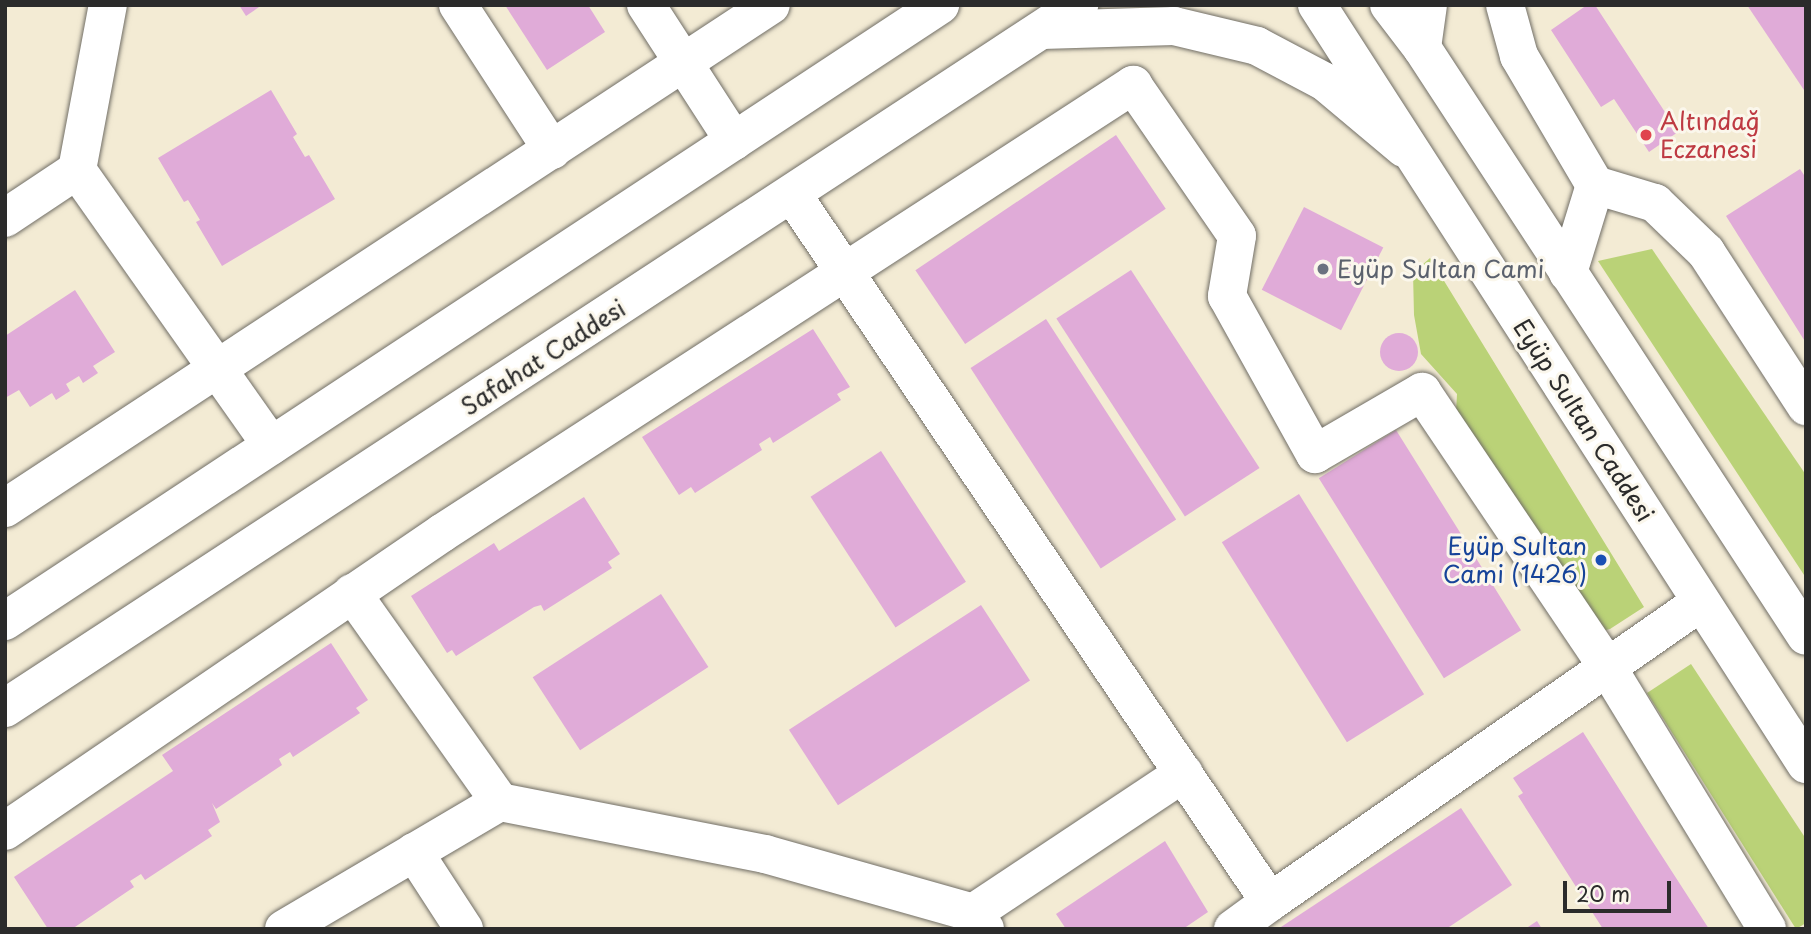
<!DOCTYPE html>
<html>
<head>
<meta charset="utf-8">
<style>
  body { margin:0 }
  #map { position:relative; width:1811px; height:934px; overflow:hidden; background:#f3ebd4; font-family:"Playpen Sans",sans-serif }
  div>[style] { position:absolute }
  .green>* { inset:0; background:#bad277 }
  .building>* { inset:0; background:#e0abd8; transform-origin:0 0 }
  .round { border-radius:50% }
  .roads { filter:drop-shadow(0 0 2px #716e66) drop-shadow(0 0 2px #716e66) }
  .minor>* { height:38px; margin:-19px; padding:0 19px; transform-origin:19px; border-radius:19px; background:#fff }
  .secondary>* { height:38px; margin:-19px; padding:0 19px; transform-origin:19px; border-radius:19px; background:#fff }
  .dots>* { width:19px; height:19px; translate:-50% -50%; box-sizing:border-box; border:4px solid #fbf7ec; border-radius:50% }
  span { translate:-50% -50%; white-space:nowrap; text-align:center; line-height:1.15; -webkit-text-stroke:6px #fbf7ec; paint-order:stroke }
  .health-label { font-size:24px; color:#be3a42 }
  .left { translate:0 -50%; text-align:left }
  .worship-label { font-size:24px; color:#5b616d }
  .street-label { font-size:24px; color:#2b2b2b }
  .transit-label { font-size:24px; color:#164399 }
  .right { translate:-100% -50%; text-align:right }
  .frame { position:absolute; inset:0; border:7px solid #2b2b2b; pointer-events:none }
  .scale { position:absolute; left:1563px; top:881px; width:108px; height:32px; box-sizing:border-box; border:4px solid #2b2b2b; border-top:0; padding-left:9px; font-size:21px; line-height:24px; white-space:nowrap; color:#2b2b2b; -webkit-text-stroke:5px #fbf7ec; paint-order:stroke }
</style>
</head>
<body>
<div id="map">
  <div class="green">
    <div style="clip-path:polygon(1652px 249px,1806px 475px,1806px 578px,1598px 261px)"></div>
    <div style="clip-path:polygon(1430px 258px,1644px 607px,1610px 629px,1598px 632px,1456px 412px,1457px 394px,1421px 354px,1414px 315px,1413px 273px)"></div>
    <div style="clip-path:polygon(1691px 664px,1806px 839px,1806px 923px,1796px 929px,1647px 693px)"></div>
  </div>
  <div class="building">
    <div style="clip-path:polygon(239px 5px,262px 5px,246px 16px)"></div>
    <div style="clip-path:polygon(505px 5px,588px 5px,605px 32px,547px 70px)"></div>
    <div style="clip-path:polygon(1587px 5px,1595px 5px,1678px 132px,1649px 152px,1614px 99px,1601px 107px,1551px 30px)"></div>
    <div style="clip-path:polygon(1747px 5px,1806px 5px,1806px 93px)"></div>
    <div style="clip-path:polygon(271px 90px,297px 134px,293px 137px,305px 157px,309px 155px,335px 199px,222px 266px,196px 222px,200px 220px,188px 200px,184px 202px,158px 158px)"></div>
    <div style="left:1116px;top:135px;width:89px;height:242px;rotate:56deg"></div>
    <div style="clip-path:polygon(1800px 169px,1806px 178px,1806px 343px,1726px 216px)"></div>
    <div style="left:1304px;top:207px;width:89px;height:93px;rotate:27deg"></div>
    <div style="left:1131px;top:270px;width:236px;height:89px;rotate:57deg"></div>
    <div style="clip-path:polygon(75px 290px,115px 352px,93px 366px,98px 373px,83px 383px,79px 376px,66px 384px,70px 391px,56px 400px,52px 393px,30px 407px,19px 390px,5px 398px,5px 336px)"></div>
    <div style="left:1046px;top:319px;width:239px;height:90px;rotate:57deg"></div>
    <div style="clip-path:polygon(813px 329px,850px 387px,837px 394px,841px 400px,773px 443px,770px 437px,759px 444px,762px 450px,695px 493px,691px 487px,679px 495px,642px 437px)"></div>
    <div class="round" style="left:1380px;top:333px;width:38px;height:38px"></div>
    <div style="left:1396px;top:430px;width:236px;height:91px;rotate:58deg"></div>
    <div style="left:881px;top:451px;width:156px;height:84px;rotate:57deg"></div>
    <div style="left:1299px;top:494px;width:236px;height:91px;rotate:58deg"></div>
    <div style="clip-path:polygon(584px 497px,620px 554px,608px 562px,612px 568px,544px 611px,541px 605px,534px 607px,456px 656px,452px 650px,447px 653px,411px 596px,494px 543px,499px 551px)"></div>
    <div style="left:661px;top:594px;width:87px;height:153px;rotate:57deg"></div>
    <div style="left:981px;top:605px;width:90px;height:229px;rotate:57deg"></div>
    <div style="clip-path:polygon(331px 643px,368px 700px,356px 708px,360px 713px,293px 757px,290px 752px,279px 759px,282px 765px,216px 809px,212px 803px,220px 822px,208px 830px,212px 836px,145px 880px,141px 874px,130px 881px,134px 887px,72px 929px,48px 929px,14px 877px,173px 771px,162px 755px)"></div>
    <div style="clip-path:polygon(1583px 732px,1649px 836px,1709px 929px,1603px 929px,1518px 796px,1523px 793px,1513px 778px)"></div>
    <div style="clip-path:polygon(1461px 808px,1512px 885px,1446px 929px,1278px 929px)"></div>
    <div style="clip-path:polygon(1165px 841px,1208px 912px,1183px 929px,1066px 929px,1056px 914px)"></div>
    <div style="clip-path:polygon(1537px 921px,1542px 929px,1525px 929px)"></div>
  </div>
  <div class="roads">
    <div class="minor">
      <div style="left:458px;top:5px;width:173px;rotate:57deg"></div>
      <div style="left:646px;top:5px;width:162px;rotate:57.1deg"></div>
      <div style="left:1505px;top:5px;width:53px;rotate:74.6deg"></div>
      <div style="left:1519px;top:56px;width:150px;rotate:59.5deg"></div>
      <div style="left:1595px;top:185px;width:92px;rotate:107.1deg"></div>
      <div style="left:1042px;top:30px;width:132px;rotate:-1.7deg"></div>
      <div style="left:1174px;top:26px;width:85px;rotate:13.5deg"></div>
      <div style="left:1257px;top:46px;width:77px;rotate:27.9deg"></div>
      <div style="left:1325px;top:82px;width:103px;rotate:39.9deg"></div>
      <div style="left:1422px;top:48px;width:43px;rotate:-82.1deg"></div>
      <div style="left:77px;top:170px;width:337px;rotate:54.8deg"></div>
      <div style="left:1595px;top:185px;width:63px;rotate:16.7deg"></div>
      <div style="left:1655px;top:203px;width:71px;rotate:43.9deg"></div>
      <div style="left:1706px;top:252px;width:184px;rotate:57deg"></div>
      <div style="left:792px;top:194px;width:854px;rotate:55.98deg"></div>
      <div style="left:1270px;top:902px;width:525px;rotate:-34.84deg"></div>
      <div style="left:5px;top:218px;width:87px;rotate:-33.7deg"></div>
      <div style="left:77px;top:170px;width:168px;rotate:-79.4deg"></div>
      <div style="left:5px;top:508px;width:916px;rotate:-33.29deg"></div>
      <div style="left:352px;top:593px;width:256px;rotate:54.7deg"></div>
      <div style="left:5px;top:621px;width:1120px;rotate:-33.38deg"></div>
      <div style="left:5px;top:708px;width:1284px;rotate:-33.21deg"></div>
      <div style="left:5px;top:831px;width:529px;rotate:-34.29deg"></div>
      <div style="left:442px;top:533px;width:824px;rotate:-32.96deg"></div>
      <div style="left:1133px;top:85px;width:183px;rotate:55.4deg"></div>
      <div style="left:1237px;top:236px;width:61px;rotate:99.5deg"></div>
      <div style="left:1227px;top:296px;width:181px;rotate:60.9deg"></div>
      <div style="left:1315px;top:454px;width:124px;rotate:-30.1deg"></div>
      <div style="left:1422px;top:392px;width:329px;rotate:56deg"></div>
      <div style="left:1606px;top:665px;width:309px;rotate:58.6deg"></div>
      <div style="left:414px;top:852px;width:92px;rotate:57deg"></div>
      <div style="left:973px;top:913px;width:253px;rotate:-33.6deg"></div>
      <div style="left:284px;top:929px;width:251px;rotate:-30.5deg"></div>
      <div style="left:500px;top:802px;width:270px;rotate:11.1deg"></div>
      <div style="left:765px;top:854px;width:216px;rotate:15.8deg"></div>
      <div style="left:973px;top:913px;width:20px;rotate:53deg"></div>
      <div style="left:1233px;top:929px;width:46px;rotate:-36.1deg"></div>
    </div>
    <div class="secondary">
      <div style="left:1317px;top:5px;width:903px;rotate:57.21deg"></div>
      <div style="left:1389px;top:5px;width:54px;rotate:52.5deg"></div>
      <div style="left:1422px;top:48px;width:702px;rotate:56.85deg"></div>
    </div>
  </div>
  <div class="dots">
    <div style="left:1646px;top:135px;background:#e0444e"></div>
    <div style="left:1323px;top:269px;background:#6b7280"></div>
    <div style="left:1601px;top:560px;background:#1a4fb4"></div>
  </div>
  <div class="health-label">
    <span class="left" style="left:1660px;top:135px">Altındağ<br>Eczanesi</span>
  </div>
  <div class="worship-label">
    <span class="left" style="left:1337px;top:269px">Eyüp Sultan Cami</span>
  </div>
  <div class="street-label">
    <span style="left:543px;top:357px;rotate:-33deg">Safahat Caddesi</span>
    <span style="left:1584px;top:420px;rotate:57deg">Eyüp Sultan Caddesi</span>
  </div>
  <div class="transit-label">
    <span class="right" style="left:1587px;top:560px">Eyüp Sultan<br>Cami (1426)</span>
  </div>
  <div class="frame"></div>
  <div class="scale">20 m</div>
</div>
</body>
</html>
